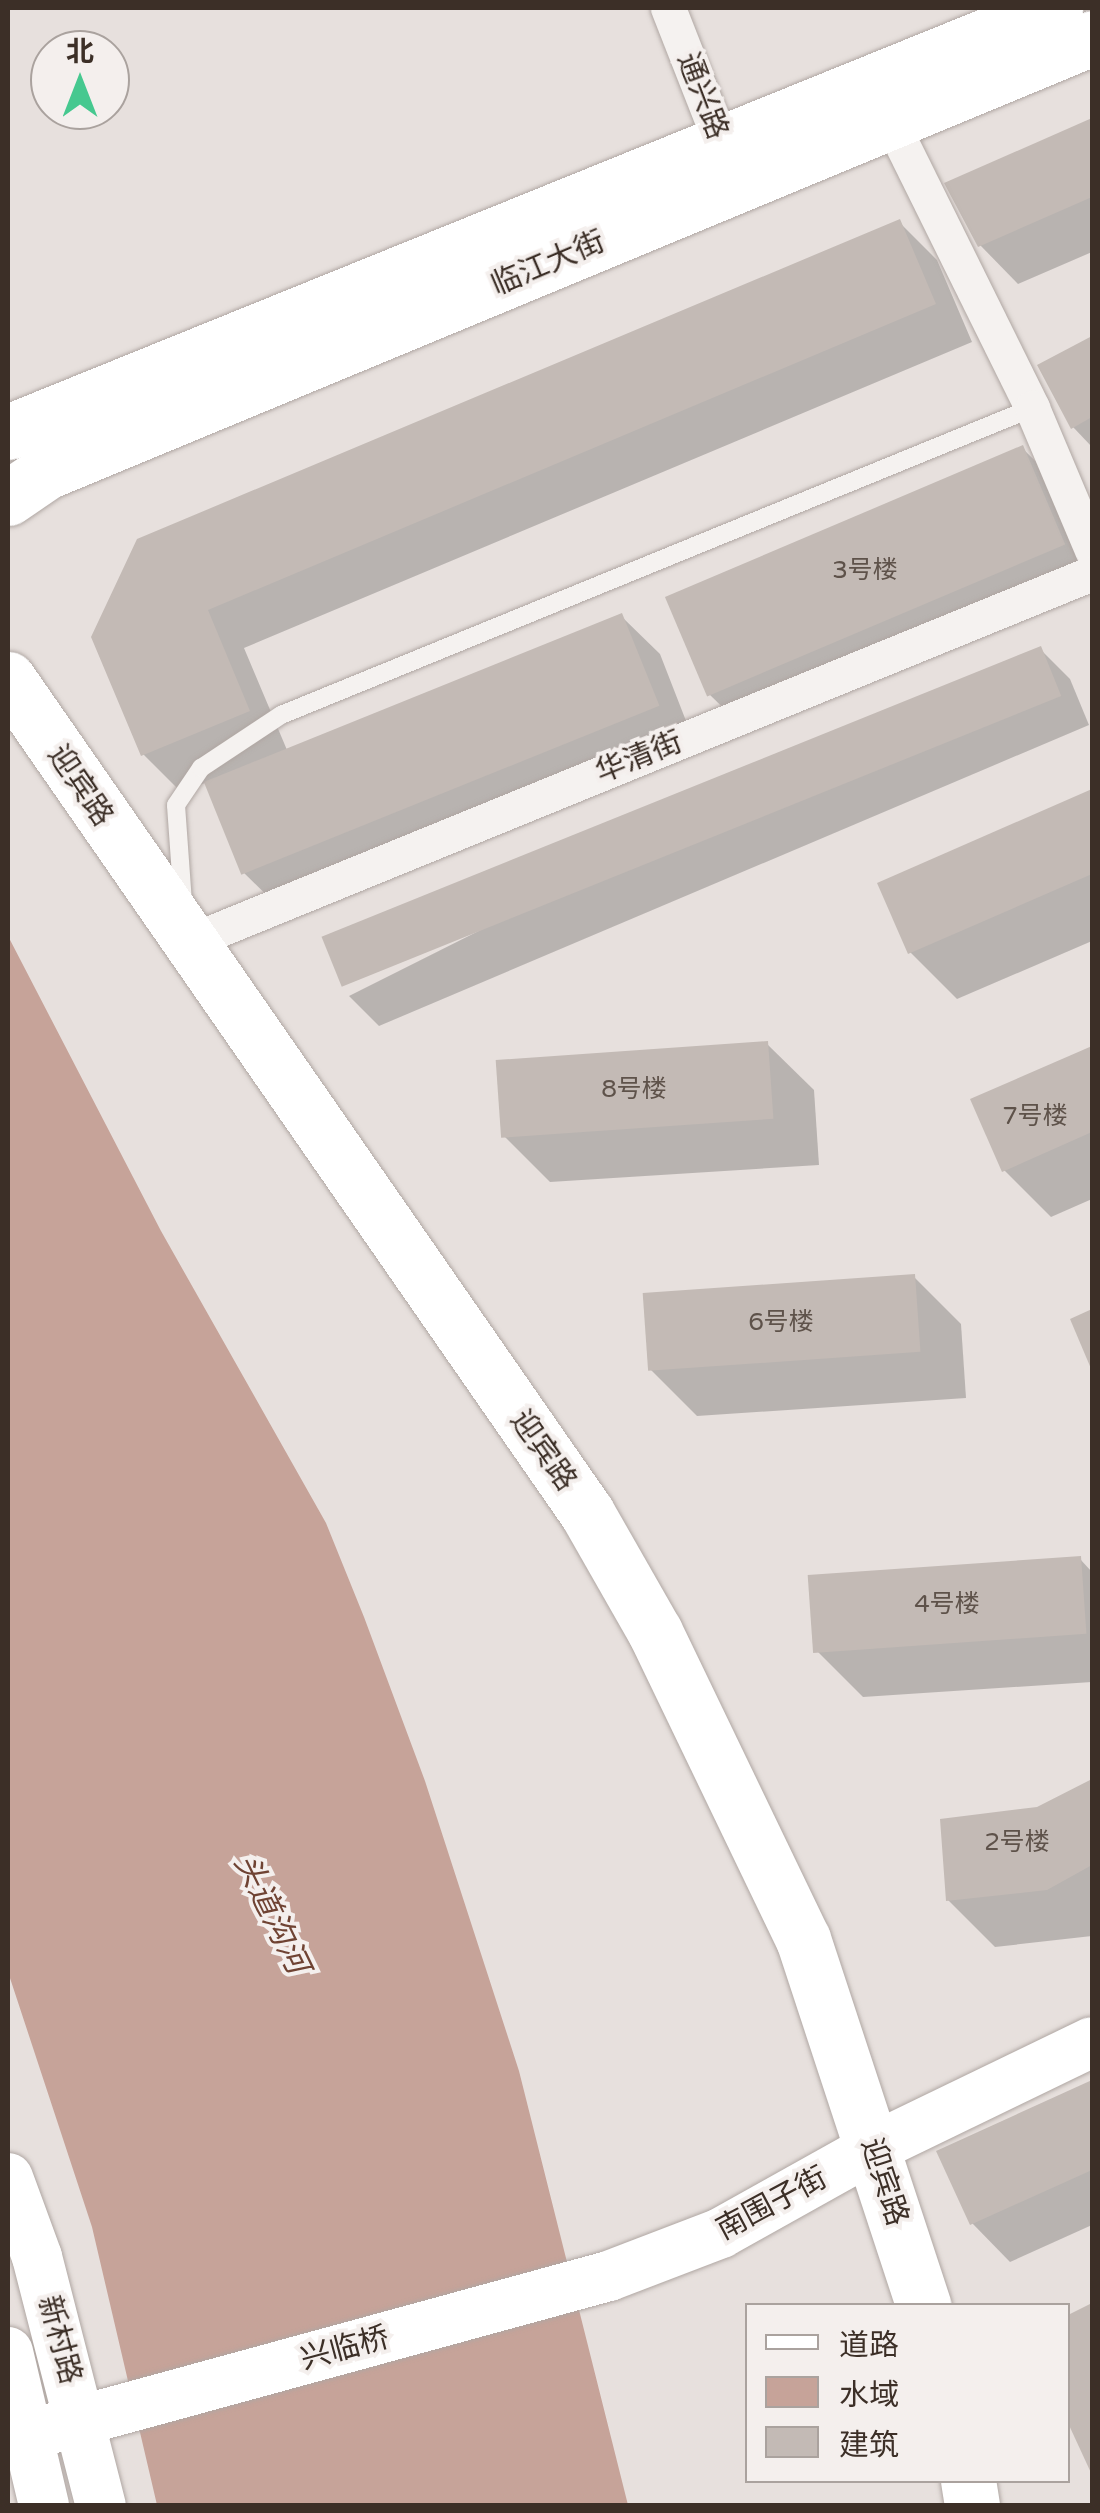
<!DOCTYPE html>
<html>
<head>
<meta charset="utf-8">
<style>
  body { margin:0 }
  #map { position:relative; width:1100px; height:2513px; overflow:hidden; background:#e7e0dd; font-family:"Varela Round","Noto Sans SC",sans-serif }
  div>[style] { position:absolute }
  .water>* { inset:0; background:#c6a399 }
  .shadow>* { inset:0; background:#0003 }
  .building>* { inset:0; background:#c3bab5; transform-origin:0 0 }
  .roads { filter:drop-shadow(0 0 2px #b0a7a3) drop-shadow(0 0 2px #b0a7a3) }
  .lane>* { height:18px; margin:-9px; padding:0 9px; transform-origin:9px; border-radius:9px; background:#f5f2f0 }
  .street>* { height:35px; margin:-17.5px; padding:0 17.5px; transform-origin:17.5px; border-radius:17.5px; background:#f5f2f0 }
  .secondary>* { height:50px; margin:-25px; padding:0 25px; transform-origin:25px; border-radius:25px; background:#fff }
  .primary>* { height:55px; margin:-27.5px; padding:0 27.5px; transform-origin:27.5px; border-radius:27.5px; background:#fff }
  span { translate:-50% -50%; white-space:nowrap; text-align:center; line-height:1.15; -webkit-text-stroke:8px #f4efed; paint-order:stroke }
  .number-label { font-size:25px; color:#5e524a }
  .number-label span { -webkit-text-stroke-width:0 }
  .street-label { font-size:30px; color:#3c2f27 }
  .water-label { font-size:32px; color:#6f4333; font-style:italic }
  .frame { position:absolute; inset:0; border:10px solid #3c2f27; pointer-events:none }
  .legend { position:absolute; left:745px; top:2303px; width:325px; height:180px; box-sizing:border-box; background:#f4efed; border:2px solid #aaa29e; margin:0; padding:12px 18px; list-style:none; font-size:30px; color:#3c2f27 }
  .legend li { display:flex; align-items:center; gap:20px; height:50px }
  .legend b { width:50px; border:2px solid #aaa29e }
  .north { position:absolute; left:30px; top:30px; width:100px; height:100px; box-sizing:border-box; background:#f4efed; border:2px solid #aaa29e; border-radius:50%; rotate:0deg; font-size:28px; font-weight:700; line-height:40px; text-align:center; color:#3c2f27 }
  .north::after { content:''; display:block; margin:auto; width:35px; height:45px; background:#46c88f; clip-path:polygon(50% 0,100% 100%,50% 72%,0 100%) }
</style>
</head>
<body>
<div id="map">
  <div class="water">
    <div style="clip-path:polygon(8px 936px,161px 1231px,326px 1523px,364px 1617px,425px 1781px,519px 2071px,628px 2505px,157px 2505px,92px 2227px,8px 1972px)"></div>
  </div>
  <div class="shadow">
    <div style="clip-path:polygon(1092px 120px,1092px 252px,1018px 284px,980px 245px,948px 184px)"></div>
    <div style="clip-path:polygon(899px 222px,937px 260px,972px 342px,244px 648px,287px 750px,621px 616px,660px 654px,695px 744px,281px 909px,242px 871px,207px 782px,182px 793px,144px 755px,94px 637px)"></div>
    <div style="clip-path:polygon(1092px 339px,1092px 447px,1073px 427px,1041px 366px)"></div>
    <div style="clip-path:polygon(1022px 448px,1061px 486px,1092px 561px,748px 732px,709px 694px)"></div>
    <div style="clip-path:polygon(1040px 649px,1070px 679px,1089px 725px,379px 1026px,349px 996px)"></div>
    <div style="clip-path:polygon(1092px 791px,1092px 941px,957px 999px,910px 952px,880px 884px)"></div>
    <div style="clip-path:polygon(767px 1044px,814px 1090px,819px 1165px,550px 1182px,503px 1135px)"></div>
    <div style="clip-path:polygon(1092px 1049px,1092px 1199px,1051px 1217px,1004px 1170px,973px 1101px)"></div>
    <div style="clip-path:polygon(914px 1277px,961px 1324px,966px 1398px,697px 1416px,650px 1369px)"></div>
    <div style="clip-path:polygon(1080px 1559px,1092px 1572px,1092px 1682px,863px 1697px,816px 1650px)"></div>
    <div style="clip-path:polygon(1092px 1782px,1092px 1936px,995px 1947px,948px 1900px,1038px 1809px)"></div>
    <div style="clip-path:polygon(1092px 2083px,1092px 2225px,1010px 2262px,972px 2223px,940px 2152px)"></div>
    <div style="clip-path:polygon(1092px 2306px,1092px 2470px,1068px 2417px,1068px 2318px)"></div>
  </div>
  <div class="building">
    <div style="clip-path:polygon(1092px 118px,1092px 197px,978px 247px,944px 183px)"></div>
    <div style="clip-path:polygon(900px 219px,936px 304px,208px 610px,250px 711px,141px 756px,91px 637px,137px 539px)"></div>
    <div style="clip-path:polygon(1092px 336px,1092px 417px,1071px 429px,1037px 365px)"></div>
    <div style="left:1023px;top:445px;width:108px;height:389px;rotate:67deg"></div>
    <div style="left:622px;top:613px;width:100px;height:451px;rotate:68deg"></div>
    <div style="left:1041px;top:646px;width:54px;height:776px;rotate:68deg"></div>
    <div style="clip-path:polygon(1092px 789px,1092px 874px,908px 954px,877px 883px)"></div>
    <div style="left:768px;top:1041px;width:78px;height:273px;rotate:86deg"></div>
    <div style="clip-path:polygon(1092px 1046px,1092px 1132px,1002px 1172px,970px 1099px)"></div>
    <div style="left:915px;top:1274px;width:78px;height:273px;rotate:86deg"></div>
    <div style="clip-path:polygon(1092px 1309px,1092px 1371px,1070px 1319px)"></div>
    <div style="left:1081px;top:1556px;width:78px;height:274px;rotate:86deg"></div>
    <div style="clip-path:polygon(1092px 1779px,1092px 1865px,1047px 1890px,946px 1901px,940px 1819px,1037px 1807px)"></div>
    <div style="clip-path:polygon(1092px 2080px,1092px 2170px,970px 2225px,936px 2151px)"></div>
    <div style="clip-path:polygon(1092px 2303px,1092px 2475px,1068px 2423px,1068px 2315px)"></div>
  </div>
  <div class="roads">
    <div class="lane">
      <div style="left:183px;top:903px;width:98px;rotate:-94.1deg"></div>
      <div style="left:176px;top:805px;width:45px;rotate:-56deg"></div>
      <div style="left:201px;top:768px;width:96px;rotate:-33.5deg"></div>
      <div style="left:281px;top:715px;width:811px;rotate:-22.23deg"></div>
    </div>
    <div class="street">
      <div style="left:668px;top:8px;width:164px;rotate:68.6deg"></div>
      <div style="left:882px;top:104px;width:339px;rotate:63.7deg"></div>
      <div style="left:1032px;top:408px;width:154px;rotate:67.1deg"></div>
      <div style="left:186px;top:943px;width:979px;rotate:-22.21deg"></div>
    </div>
    <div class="secondary">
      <div style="left:8px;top:2178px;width:84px;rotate:69.8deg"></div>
      <div style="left:37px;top:2257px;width:257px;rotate:75.6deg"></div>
      <div style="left:8px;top:2352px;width:158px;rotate:76.8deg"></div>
      <div style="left:28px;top:2435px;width:602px;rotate:-15.31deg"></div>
      <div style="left:609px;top:2276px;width:120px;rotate:-21deg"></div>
      <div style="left:721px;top:2233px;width:174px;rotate:-29.2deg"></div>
      <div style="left:873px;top:2148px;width:243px;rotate:-25.8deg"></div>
    </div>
    <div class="primary">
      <div style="left:8px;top:432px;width:1130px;rotate:-22.05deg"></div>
      <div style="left:8px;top:498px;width:46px;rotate:-34.4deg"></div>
      <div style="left:46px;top:472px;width:1132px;rotate:-22.53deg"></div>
      <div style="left:8px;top:679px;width:1015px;rotate:55.23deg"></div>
      <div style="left:587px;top:1513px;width:137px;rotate:60.3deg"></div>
      <div style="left:655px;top:1632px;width:341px;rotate:64.3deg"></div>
      <div style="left:803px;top:1939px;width:386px;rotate:71.8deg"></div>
      <div style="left:968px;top:2480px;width:26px;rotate:81deg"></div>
    </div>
  </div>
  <div class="number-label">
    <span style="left:865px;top:570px">3号楼</span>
    <span style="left:634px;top:1089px">8号楼</span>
    <span style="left:1035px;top:1116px">7号楼</span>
    <span style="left:781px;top:1322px">6号楼</span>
    <span style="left:947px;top:1604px">4号楼</span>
    <span style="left:1017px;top:1842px">2号楼</span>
  </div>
  <div class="street-label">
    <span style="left:702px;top:96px;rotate:69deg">通兴路</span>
    <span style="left:548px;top:264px;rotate:-23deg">临江大街</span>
    <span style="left:639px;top:758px;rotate:-22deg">华清街</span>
    <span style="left:80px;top:786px;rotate:56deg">迎宾路</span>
    <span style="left:543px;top:1451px;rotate:55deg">迎宾路</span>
    <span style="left:884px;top:2182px;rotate:72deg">迎宾路</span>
    <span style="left:772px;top:2204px;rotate:-28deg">南围子街</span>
    <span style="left:59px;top:2340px;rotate:75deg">新村路</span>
    <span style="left:345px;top:2349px;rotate:-15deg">兴临桥</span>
  </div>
  <div class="water-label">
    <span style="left:271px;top:1914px;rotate:64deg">头道沟河</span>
  </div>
  <div class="frame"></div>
  <ul class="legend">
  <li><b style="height:12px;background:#fff"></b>道路</li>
  <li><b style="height:28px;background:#c6a399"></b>水域</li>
  <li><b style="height:28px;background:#c3bab5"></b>建筑</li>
  </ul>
  <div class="north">北</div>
</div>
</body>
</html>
